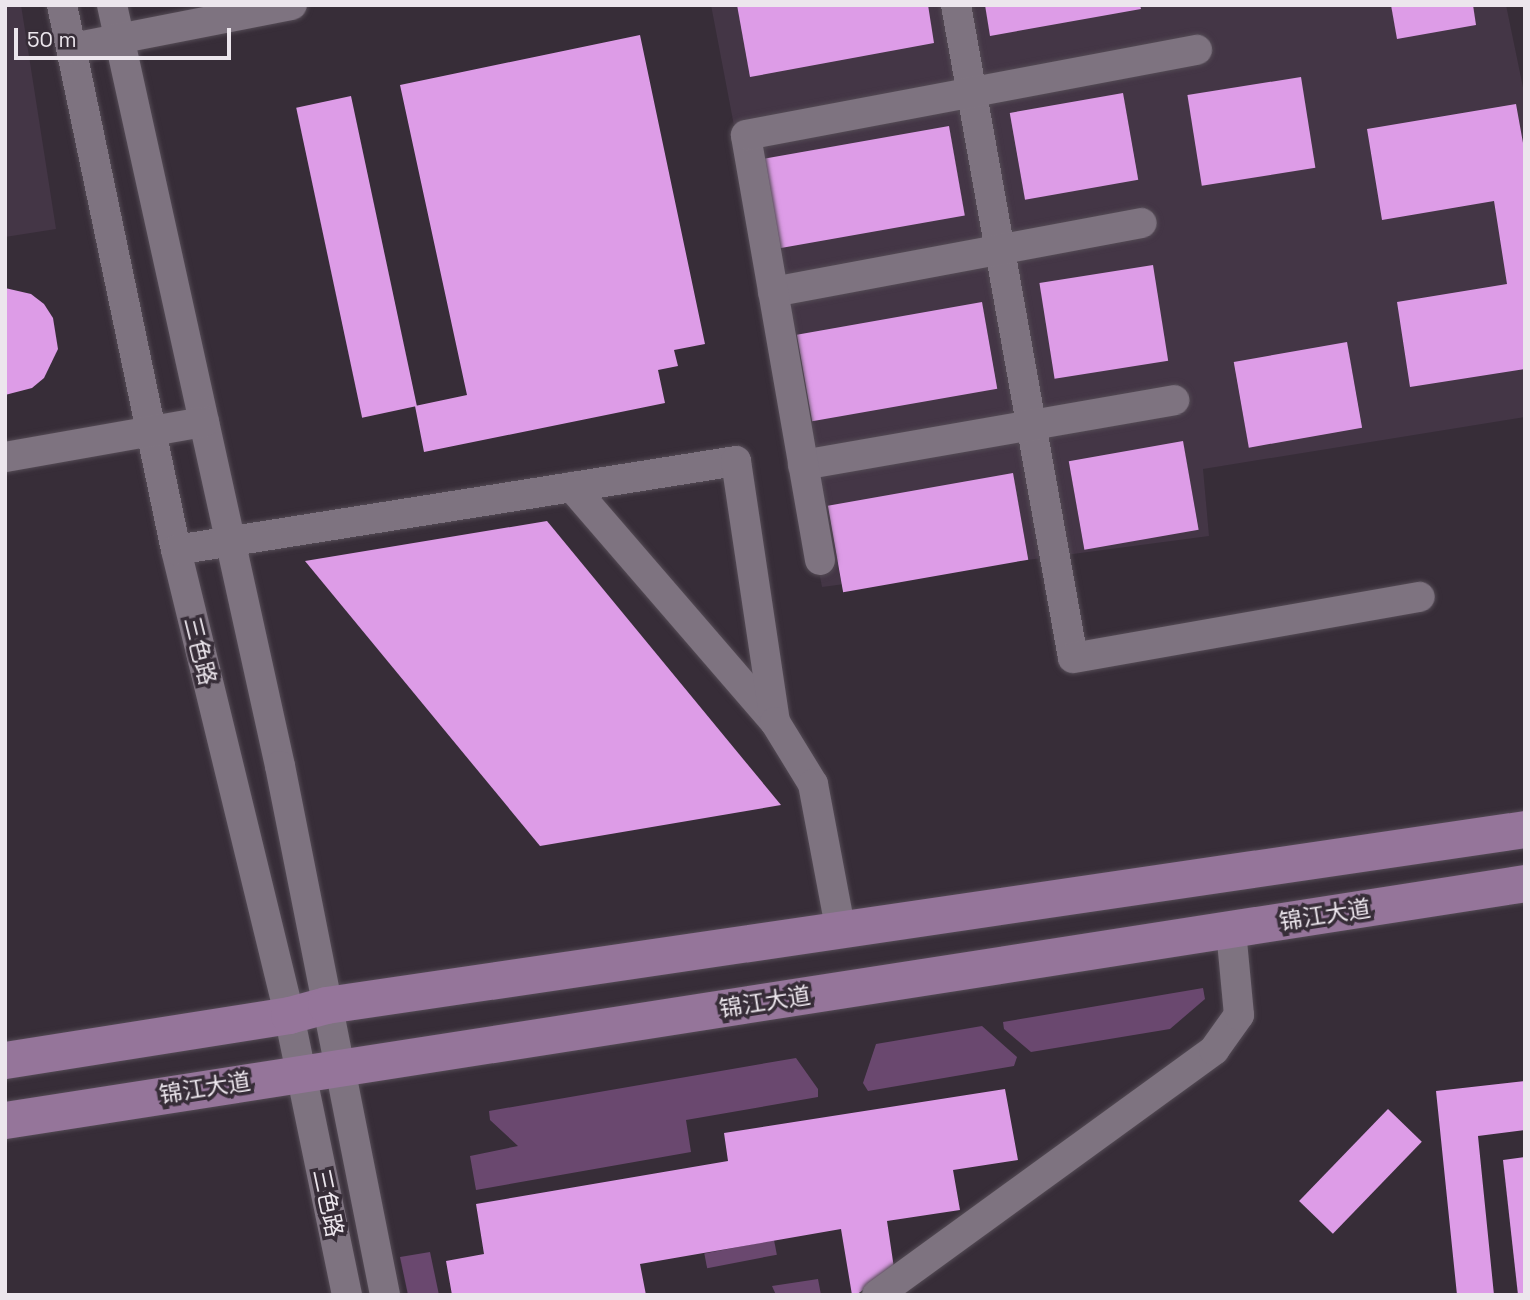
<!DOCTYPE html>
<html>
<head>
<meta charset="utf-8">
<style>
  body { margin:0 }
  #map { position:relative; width:1530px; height:1300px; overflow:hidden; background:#372d38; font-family:"Space Grotesk","Noto Sans SC",sans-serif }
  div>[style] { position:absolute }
  .built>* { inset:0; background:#443646 }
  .green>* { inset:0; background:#6a486f; transform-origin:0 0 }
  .building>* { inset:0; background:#dd9ce7; transform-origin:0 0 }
  .roads { filter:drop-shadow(0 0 2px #544b55) drop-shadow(0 0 2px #544b55) }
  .minor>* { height:30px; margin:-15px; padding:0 15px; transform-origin:15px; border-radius:15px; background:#7e7380 }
  .major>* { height:37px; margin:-18.5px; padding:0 18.5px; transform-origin:18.5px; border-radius:18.5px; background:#95759a }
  span { translate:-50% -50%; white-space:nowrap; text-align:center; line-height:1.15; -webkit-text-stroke:7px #372d38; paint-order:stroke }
  .street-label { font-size:23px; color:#ece6ed }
  .frame { position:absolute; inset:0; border:7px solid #ece6ed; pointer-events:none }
  .scale { position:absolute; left:14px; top:28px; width:217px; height:32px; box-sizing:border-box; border:4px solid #ece6ed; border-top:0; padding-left:9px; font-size:21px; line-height:24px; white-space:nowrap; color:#ece6ed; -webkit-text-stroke:5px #372d38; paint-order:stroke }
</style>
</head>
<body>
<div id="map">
  <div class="built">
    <div style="clip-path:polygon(5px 5px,21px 5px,56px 229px,5px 237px)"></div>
    <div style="clip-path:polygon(711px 5px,1506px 5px,1525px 97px,1525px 417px,1203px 469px,1209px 536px,822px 587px)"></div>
  </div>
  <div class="green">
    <div style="clip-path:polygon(1203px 988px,1205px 999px,1170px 1029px,1031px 1052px,1004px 1029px,1003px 1022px)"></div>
    <div style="clip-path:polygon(982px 1026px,1017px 1057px,1014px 1066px,868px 1091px,863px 1083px,876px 1044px)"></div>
    <div style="clip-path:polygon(796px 1058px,818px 1089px,818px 1097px,686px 1120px,691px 1152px,476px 1190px,470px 1156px,518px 1146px,490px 1120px,489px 1111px)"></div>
    <div style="left:774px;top:1240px;width:15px;height:71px;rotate:79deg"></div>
    <div style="clip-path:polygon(430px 1252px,439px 1295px,408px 1295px,400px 1257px)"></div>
    <div style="clip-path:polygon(818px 1279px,821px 1295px,776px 1295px,772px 1286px)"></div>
  </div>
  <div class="building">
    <div style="clip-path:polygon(737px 5px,928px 5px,934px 43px,750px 77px)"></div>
    <div style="clip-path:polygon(985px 5px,1140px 5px,1141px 9px,990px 36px)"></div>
    <div style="clip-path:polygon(1391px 5px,1473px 5px,1476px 25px,1397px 39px)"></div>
    <div style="clip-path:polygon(640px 35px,705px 344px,674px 350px,678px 366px,658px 370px,665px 403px,424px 452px,415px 406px,467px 395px,400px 85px)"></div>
    <div style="left:1301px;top:77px;width:92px;height:115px;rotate:81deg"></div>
    <div style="left:1123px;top:93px;width:88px;height:115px;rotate:80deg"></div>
    <div style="left:351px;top:96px;width:317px;height:56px;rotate:78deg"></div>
    <div style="clip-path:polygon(1516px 104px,1525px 154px,1525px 369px,1410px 387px,1397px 302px,1507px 284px,1494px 201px,1382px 220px,1367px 129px)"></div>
    <div style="left:949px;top:126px;width:91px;height:188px;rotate:80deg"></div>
    <div style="left:1153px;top:265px;width:97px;height:115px;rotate:81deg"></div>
    <div style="clip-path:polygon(5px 288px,31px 294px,44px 304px,53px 318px,58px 349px,44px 378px,32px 388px,5px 395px)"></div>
    <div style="left:982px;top:302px;width:88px;height:188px;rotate:80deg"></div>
    <div style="left:1347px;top:342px;width:87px;height:115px;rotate:80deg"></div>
    <div style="left:1183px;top:441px;width:90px;height:116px;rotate:80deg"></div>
    <div style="left:1013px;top:473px;width:88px;height:188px;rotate:80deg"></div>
    <div style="clip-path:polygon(547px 521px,781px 805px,540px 846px,305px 561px)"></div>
    <div style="clip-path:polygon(1525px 1081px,1525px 1130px,1478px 1136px,1494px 1295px,1457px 1295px,1436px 1091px)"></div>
    <div style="clip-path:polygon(1005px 1089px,1018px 1160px,953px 1170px,960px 1210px,887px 1221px,894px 1268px,856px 1295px,852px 1295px,841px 1229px,640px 1264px,646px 1295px,452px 1295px,446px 1261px,484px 1254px,476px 1204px,728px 1161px,724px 1133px)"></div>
    <div style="left:1388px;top:1109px;width:47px;height:128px;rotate:44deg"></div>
    <div style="clip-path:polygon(1525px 1157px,1525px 1295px,1518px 1295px,1503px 1160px)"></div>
  </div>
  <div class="roads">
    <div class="minor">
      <div style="left:62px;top:5px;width:557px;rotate:78.19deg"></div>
      <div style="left:176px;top:550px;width:479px;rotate:76.3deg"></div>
      <div style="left:289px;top:1015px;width:286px;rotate:78.3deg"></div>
      <div style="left:112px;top:5px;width:779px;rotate:77.55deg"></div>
      <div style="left:280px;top:766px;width:539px;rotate:78.77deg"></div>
      <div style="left:956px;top:5px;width:663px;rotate:79.84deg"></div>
      <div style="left:1073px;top:658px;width:352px;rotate:-10deg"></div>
      <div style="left:72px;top:48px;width:224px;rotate:-11.1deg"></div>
      <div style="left:773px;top:292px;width:375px;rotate:-10.6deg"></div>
      <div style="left:5px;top:457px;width:202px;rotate:-10deg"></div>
      <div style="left:803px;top:465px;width:377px;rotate:-9.9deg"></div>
      <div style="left:572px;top:487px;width:311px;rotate:49.2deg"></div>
      <div style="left:176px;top:550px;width:567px;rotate:-9.03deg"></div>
      <div style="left:736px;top:461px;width:264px;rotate:81.5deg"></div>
      <div style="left:775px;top:722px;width:73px;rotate:58.5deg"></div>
      <div style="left:813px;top:784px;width:146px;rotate:79.3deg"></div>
      <div style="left:820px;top:560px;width:431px;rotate:-99.9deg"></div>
      <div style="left:746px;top:135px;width:459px;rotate:-10.7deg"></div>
      <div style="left:877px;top:1295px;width:417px;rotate:-36deg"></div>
      <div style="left:1214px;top:1050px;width:43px;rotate:-54.5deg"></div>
      <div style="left:1239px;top:1015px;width:85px;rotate:-95.4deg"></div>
    </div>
    <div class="major">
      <div style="left:5px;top:1060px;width:288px;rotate:-9deg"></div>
      <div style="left:289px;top:1015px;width:38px;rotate:-15deg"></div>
      <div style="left:326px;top:1005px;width:1212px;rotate:-8.35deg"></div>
      <div style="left:5px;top:1120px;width:1538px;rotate:-8.86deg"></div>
    </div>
  </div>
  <div class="street-label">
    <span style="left:200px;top:651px;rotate:76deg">三色路</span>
    <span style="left:1325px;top:915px;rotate:-9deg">锦江大道</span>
    <span style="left:765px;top:1002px;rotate:-9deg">锦江大道</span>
    <span style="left:205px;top:1088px;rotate:-9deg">锦江大道</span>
    <span style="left:328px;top:1203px;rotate:78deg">三色路</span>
  </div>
  <div class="frame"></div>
  <div class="scale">50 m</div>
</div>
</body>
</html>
